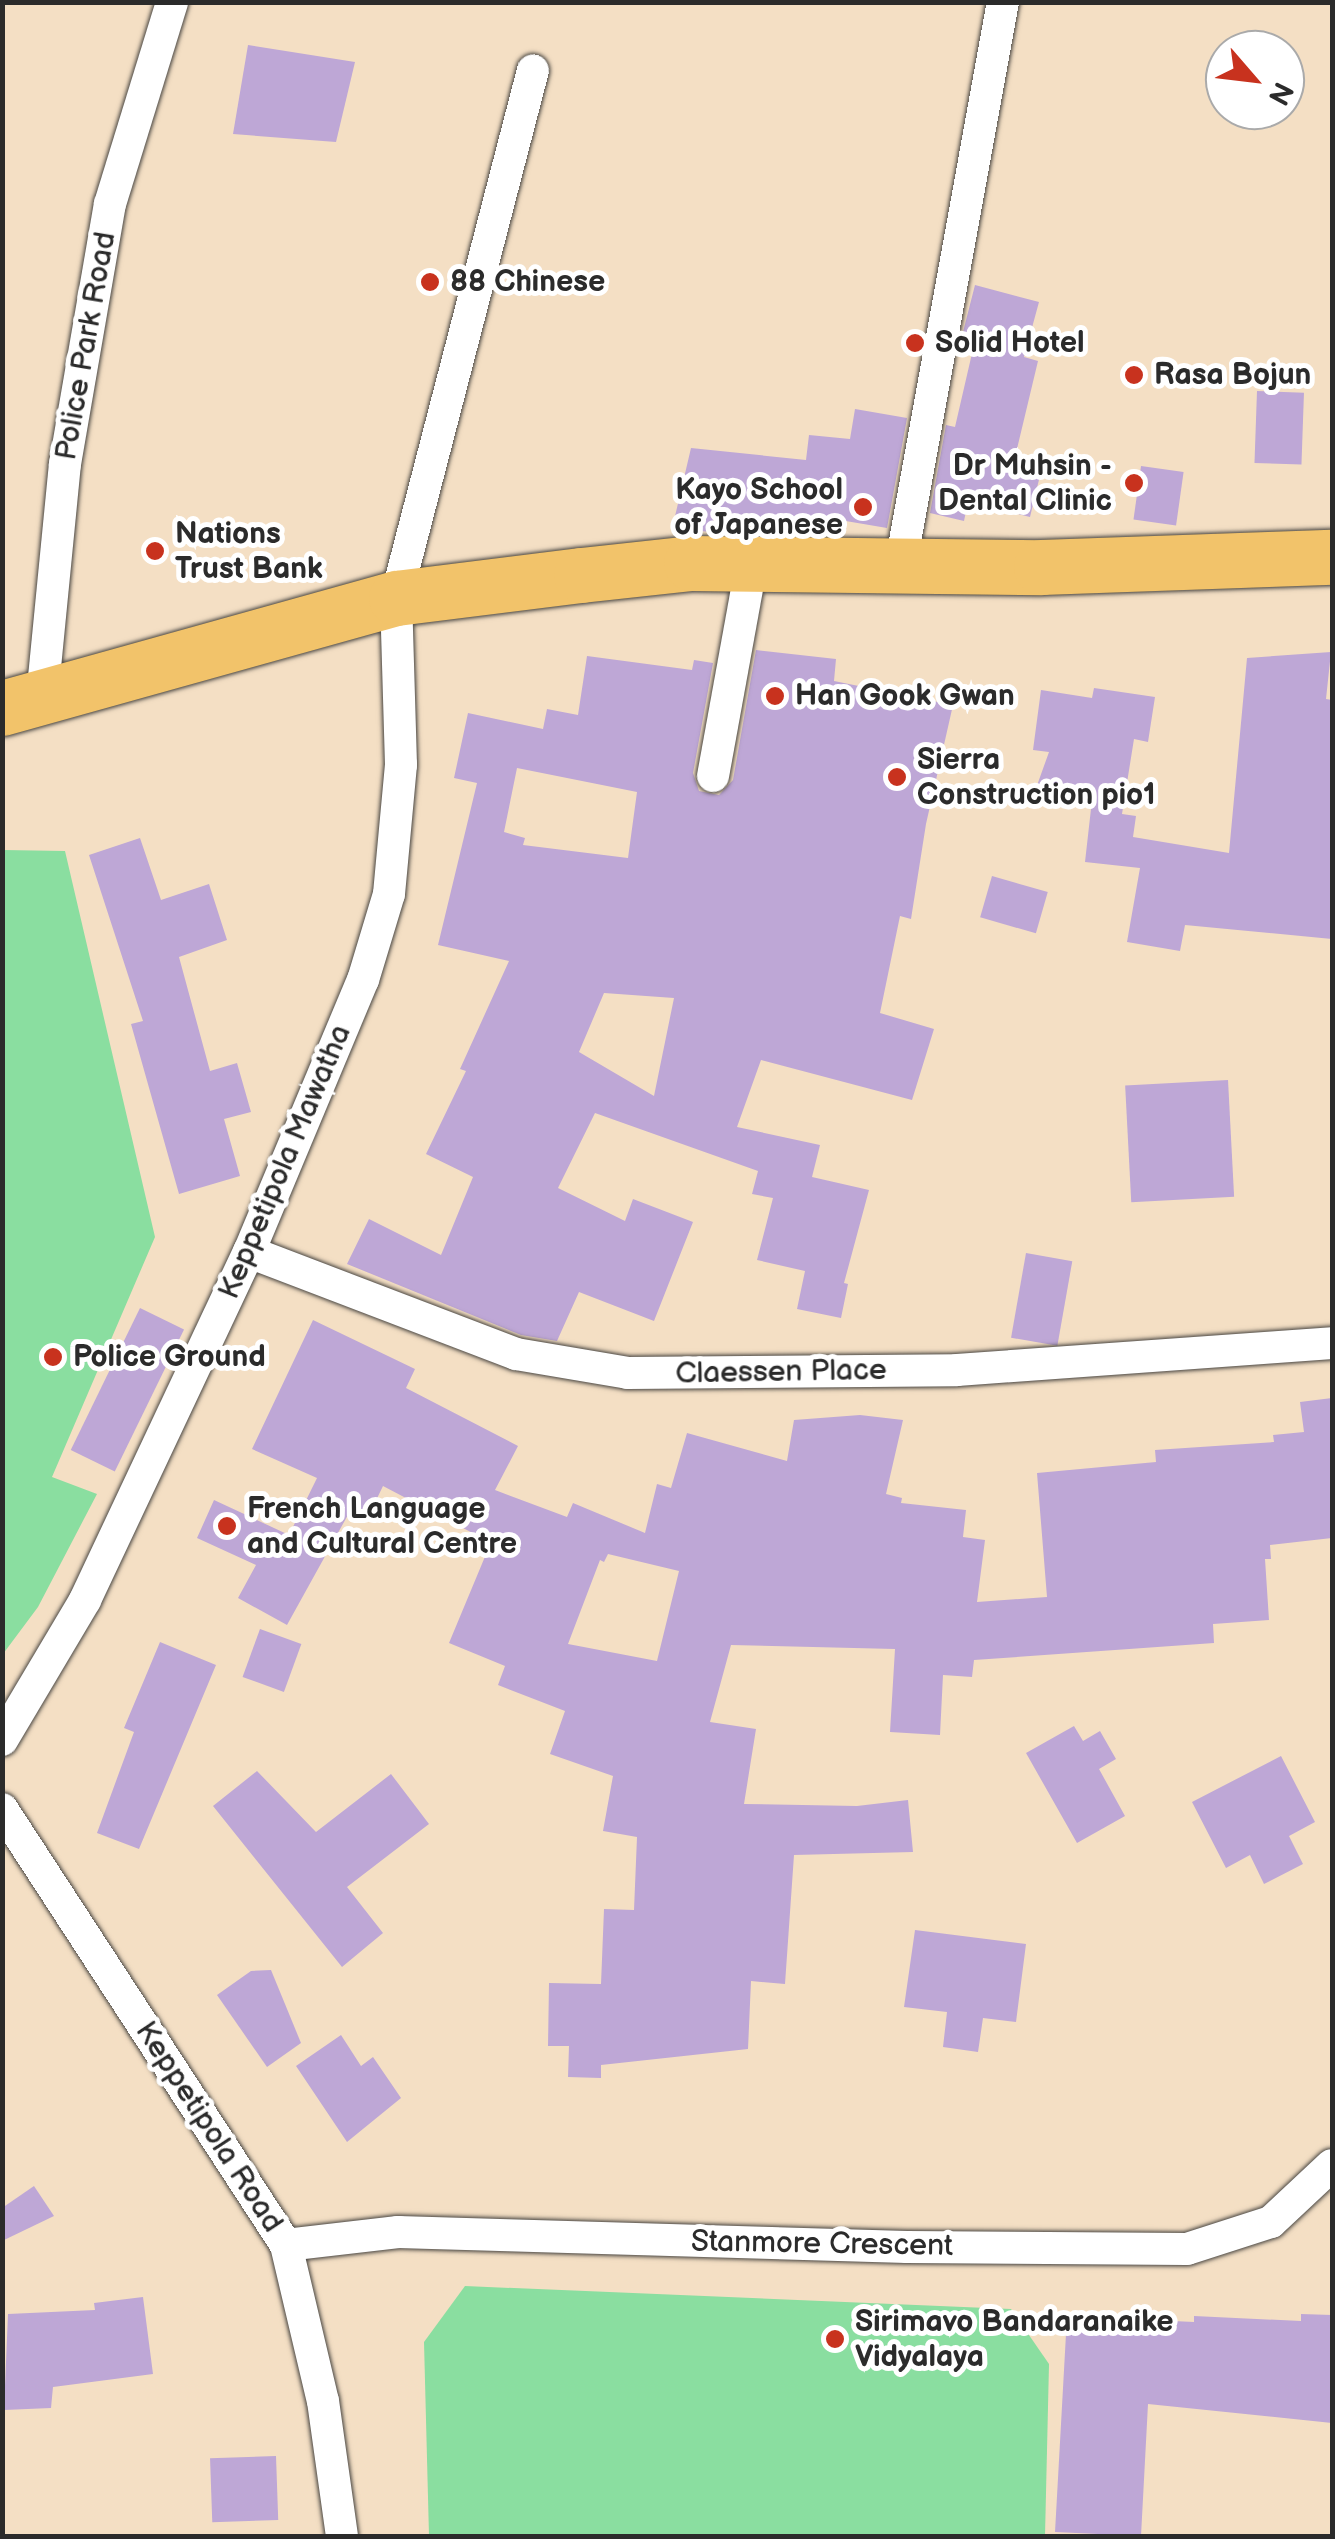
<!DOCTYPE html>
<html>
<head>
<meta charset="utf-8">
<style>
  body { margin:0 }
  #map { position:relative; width:1335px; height:2539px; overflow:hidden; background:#f4dfc4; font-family:"Balsamiq Sans",sans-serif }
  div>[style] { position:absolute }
  .green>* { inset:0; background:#8adea0 }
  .building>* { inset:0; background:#bea7d6; transform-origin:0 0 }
  .roads { filter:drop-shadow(0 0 2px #494642) drop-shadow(0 0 2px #494642) }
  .street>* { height:32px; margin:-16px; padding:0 16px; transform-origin:16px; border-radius:16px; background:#fff }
  .highway>* { height:55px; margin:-27.5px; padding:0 27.5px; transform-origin:27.5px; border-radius:27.5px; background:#f2c36a }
  .dots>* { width:28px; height:28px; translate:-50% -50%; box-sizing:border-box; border:5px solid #fff; border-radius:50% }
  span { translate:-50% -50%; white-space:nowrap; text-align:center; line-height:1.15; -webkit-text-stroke:10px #fff; paint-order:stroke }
  .poi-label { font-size:30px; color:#2b2b2b; font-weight:700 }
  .left { translate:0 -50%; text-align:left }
  .right { translate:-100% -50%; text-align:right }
  .street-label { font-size:30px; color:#2b2b2b }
  .frame { position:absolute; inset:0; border:5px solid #2b2b2b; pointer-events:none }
  .north { position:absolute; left:1205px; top:30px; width:100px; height:100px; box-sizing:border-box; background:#fff; border:2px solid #aaa; border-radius:50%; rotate:118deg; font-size:28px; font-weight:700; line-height:40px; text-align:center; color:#2b2b2b }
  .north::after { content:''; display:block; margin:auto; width:35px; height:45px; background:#c8321e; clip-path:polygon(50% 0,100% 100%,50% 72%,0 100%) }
</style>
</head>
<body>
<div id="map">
  <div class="green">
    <div style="clip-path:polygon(3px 850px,65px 851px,155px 1237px,52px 1477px,97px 1494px,38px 1607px,3px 1654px)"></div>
    <div style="clip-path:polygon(465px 2286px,1011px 2309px,1049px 2364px,1045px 2536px,429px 2536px,424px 2342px)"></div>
  </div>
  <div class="building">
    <div style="clip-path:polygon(248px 45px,355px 62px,336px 142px,233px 134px)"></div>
    <div style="clip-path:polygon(975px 285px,1039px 302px,1024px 357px,1038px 361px,1016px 453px,1044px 459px,1030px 517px,968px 502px,964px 521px,930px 513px,946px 425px,955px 427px,976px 336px,963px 332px)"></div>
    <div style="left:1257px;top:391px;width:47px;height:72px;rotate:2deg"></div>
    <div style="clip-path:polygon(855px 409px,907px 418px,887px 528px,828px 518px,827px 526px,714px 515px,712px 532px,672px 529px,691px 448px,806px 460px,809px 435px,850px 439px)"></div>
    <div style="left:1141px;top:466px;width:43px;height:54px;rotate:8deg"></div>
    <div style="clip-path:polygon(evenodd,756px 650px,836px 659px,834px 681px,953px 705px,926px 824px,911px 919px,900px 916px,880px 1013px,934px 1029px,912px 1100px,761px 1060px,737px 1127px,820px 1145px,812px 1177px,869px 1190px,844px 1283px,848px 1284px,841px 1318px,797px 1309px,805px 1271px,757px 1260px,773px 1198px,752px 1194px,758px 1171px,595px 1113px,558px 1188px,625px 1221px,633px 1199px,693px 1222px,654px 1321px,579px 1292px,557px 1341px,521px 1335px,347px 1264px,369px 1219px,441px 1255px,473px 1177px,426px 1154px,466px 1071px,460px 1069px,509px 961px,438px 945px,477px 783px,454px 778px,468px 713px,543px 729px,547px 709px,578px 715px,587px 656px,692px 670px,694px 660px,713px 663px,693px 773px,699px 791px,719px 795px,733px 780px,756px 650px,517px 768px,637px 792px,628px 858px,523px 845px,525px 838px,504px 832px,517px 768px,756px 650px,604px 993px,674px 998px,654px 1096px,579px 1052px,604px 993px)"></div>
    <div style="clip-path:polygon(1331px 652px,1326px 699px,1332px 700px,1332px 939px,1185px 925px,1180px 951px,1127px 942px,1140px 868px,1085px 862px,1092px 800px,1035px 791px,1049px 752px,1033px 750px,1041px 690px,1092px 698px,1094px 688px,1155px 697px,1148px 742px,1134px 739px,1122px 814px,1136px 816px,1133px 837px,1229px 853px,1247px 658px)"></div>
    <div style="clip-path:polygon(140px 838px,161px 900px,209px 884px,227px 940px,179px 957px,210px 1071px,237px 1063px,251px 1112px,224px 1119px,240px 1176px,179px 1194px,131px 1024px,143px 1021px,89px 855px)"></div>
    <div style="left:992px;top:876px;width:58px;height:43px;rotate:16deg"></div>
    <div style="left:1228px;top:1080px;width:117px;height:103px;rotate:87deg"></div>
    <div style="left:1026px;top:1253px;width:47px;height:86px;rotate:10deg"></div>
    <div style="left:140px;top:1308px;width:49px;height:158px;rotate:26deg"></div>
    <div style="clip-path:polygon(evenodd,313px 1320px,415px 1369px,406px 1388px,518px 1446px,495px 1490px,567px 1517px,573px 1503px,645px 1533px,657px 1484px,671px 1488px,687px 1433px,787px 1461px,794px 1420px,860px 1415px,903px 1420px,886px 1494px,902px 1498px,901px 1503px,966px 1510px,963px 1537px,985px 1540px,977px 1602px,1047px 1597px,1037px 1473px,1156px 1462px,1155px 1450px,1274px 1442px,1273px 1435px,1304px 1432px,1300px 1402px,1332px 1398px,1332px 1538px,1270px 1545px,1271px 1559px,1265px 1559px,1269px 1620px,1213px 1624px,1214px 1643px,974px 1660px,972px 1677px,943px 1675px,940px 1735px,890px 1732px,895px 1649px,731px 1645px,710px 1722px,756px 1729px,744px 1804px,857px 1806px,908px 1800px,913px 1852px,794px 1855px,785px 1984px,751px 1981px,748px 2049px,601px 2065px,601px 2078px,568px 2077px,569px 2046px,548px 2046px,549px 1983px,601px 1984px,604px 1909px,634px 1910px,637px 1837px,603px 1831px,613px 1776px,550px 1754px,565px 1711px,498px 1685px,505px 1666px,449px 1643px,489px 1547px,482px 1544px,484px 1539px,383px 1486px,366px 1521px,349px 1513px,287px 1625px,238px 1598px,256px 1565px,197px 1538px,214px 1500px,289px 1535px,317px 1478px,252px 1449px,313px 1320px,608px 1554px,679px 1571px,657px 1661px,568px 1644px,600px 1560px,604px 1562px,608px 1554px)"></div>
    <div style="left:260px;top:1629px;width:44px;height:51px;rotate:20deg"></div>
    <div style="clip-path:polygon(160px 1642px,216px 1665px,139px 1849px,97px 1833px,134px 1732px,124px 1728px)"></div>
    <div style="clip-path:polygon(1074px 1726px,1083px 1741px,1100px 1731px,1116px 1759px,1099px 1769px,1125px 1816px,1077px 1843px,1026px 1753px)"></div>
    <div style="clip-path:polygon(1281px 1756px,1315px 1822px,1289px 1836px,1303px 1864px,1264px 1884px,1250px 1855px,1226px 1868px,1192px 1802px)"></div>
    <div style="clip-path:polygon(257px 1771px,316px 1832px,391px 1774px,429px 1824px,347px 1887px,383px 1933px,342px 1967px,213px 1806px)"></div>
    <div style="clip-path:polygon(915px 1930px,1026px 1944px,1016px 2022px,983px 2018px,978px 2052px,943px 2047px,947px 2012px,904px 2007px)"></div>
    <div style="clip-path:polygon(271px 1970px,301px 2043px,267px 2067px,217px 1995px,251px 1971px)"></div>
    <div style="clip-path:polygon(341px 2035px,361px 2066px,373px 2057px,401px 2098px,347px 2142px,296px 2066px)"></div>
    <div style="clip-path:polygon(34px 2186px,54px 2216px,2px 2241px,2px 2208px)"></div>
    <div style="clip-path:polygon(143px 2297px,153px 2374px,53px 2387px,51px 2408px,4px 2410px,8px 2314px,95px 2310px,94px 2303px)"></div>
    <div style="clip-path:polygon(1301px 2314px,1332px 2315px,1332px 2423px,1148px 2404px,1141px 2536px,1055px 2532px,1067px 2316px,1194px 2322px,1194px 2316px,1301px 2321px)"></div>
    <div style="left:276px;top:2456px;width:64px;height:66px;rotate:88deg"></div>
  </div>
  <div class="roads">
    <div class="street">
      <div style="left:901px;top:563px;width:570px;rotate:-79.7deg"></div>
      <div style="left:42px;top:698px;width:235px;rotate:-84.4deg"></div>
      <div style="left:65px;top:464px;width:264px;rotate:-80.2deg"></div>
      <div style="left:110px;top:204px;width:211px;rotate:-72.9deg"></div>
      <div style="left:713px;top:776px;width:218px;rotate:-79.7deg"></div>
      <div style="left:249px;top:1252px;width:286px;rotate:20.9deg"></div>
      <div style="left:516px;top:1354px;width:114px;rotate:9.6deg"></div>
      <div style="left:628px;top:1373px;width:329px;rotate:-0.5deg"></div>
      <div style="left:957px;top:1370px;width:376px;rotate:-4.1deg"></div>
      <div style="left:2px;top:1740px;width:163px;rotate:-59.3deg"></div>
      <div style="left:85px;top:1600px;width:385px;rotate:-64.8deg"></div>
      <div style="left:249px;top:1252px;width:295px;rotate:-67.3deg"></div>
      <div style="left:363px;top:980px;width:90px;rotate:-73.2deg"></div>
      <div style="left:389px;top:894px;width:130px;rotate:-84.7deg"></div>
      <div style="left:401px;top:765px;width:167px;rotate:-91.7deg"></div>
      <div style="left:396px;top:598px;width:545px;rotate:-75.45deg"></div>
      <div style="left:2px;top:1809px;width:520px;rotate:56.92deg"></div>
      <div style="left:286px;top:2245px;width:160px;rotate:76.7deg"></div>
      <div style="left:323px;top:2401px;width:136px;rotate:82deg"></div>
      <div style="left:286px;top:2245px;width:113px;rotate:-6.6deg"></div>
      <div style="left:398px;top:2232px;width:509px;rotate:1.69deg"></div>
      <div style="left:907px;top:2247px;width:280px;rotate:0.4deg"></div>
      <div style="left:1187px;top:2249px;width:88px;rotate:-17.8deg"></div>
      <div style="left:1271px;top:2222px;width:83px;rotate:-43.1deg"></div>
    </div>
    <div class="highway">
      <div style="left:2px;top:708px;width:409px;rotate:-15.6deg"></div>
      <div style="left:396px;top:598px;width:186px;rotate:-7.1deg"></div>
      <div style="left:581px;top:575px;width:111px;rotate:-6.2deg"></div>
      <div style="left:691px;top:563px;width:350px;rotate:0.7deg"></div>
      <div style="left:1041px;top:567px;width:291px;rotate:-2deg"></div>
    </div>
  </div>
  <div class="dots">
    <div style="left:430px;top:282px;background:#c8321e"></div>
    <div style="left:915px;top:343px;background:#c8321e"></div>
    <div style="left:1134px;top:375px;background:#c8321e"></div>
    <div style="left:1134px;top:483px;background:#c8321e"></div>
    <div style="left:863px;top:507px;background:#c8321e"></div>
    <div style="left:155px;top:551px;background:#c8321e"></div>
    <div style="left:775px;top:696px;background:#c8321e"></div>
    <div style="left:897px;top:777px;background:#c8321e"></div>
    <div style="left:53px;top:1357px;background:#c8321e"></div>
    <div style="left:227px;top:1526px;background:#c8321e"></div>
    <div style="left:835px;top:2339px;background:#c8321e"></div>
  </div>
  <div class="poi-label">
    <span class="left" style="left:450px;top:282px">88 Chinese</span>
    <span class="left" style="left:935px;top:343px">Solid Hotel</span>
    <span class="left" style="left:1154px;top:375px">Rasa Bojun</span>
    <span class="right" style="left:1112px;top:483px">Dr Muhsin -<br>Dental Clinic</span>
    <span class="right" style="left:843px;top:507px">Kayo School<br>of Japanese</span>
    <span class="left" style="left:175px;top:551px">Nations<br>Trust Bank</span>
    <span class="left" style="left:795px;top:696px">Han Gook Gwan</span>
    <span class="left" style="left:917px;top:777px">Sierra<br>Construction pio1</span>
    <span class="left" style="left:73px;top:1357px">Police Ground</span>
    <span class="left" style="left:247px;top:1526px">French Language<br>and Cultural Centre</span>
    <span class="left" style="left:855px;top:2339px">Sirimavo Bandaranaike<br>Vidyalaya</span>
  </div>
  <div class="street-label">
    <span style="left:86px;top:346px;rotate:-80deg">Police Park Road</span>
    <span style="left:285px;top:1162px;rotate:-67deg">Keppetipola Mawatha</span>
    <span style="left:781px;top:1372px;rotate:-1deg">Claessen Place</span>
    <span style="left:209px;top:2127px;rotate:57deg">Keppetipola Road</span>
    <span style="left:822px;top:2244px;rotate:1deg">Stanmore Crescent</span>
  </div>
  <div class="frame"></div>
  <div class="north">N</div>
</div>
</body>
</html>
